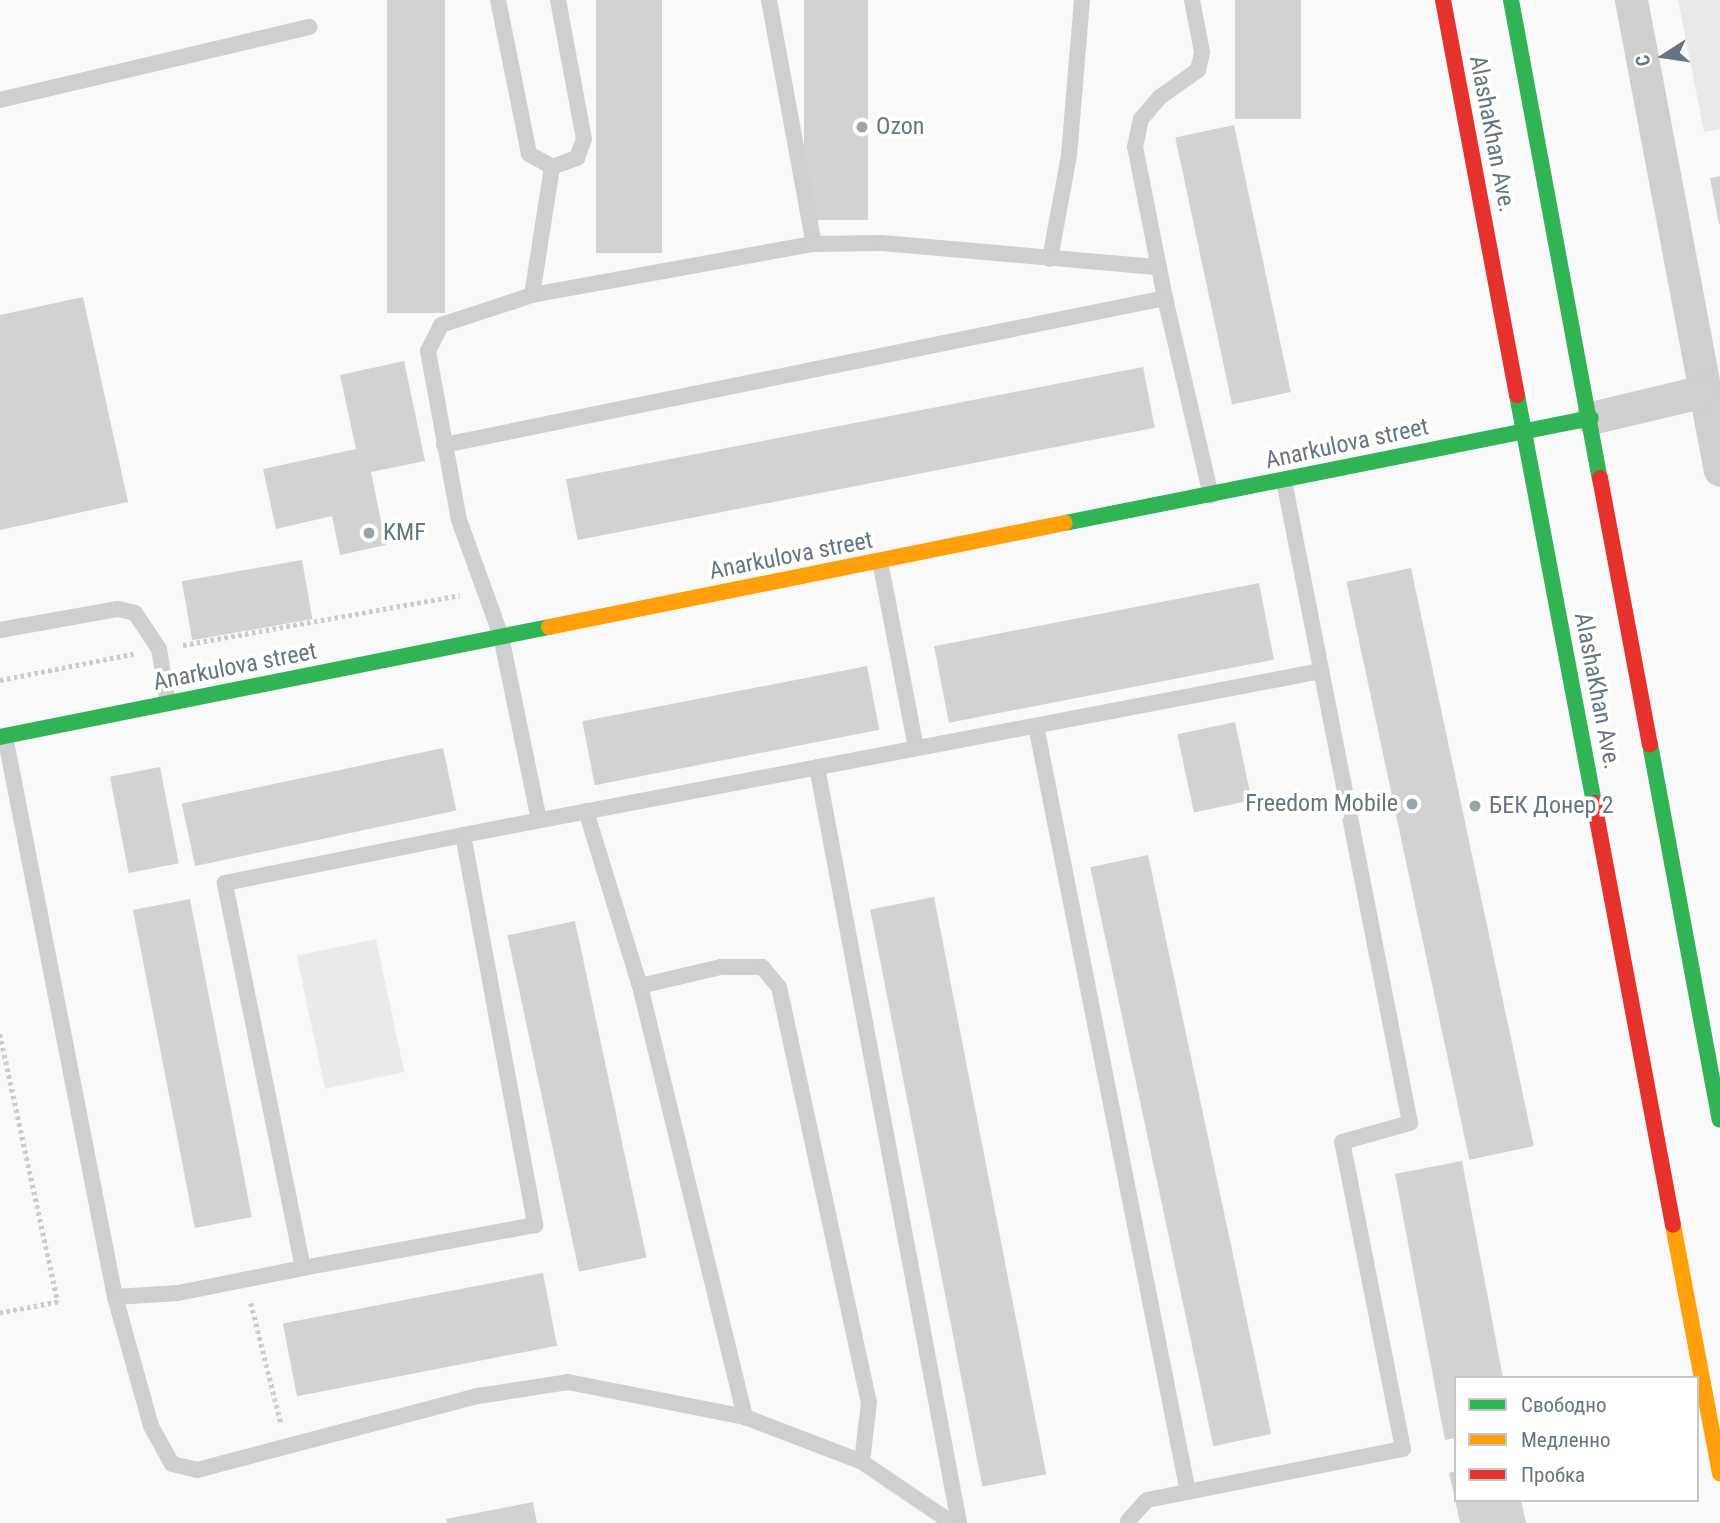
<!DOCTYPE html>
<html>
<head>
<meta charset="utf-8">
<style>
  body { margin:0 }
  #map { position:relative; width:1720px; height:1523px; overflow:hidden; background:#f9f9f9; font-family:"Roboto Condensed",sans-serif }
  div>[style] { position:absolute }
  .built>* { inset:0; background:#e8e9e9 }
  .green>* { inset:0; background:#e8ebe6; transform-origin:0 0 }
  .building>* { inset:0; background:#d0d2d3; transform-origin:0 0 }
  .path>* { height:4.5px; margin-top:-2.25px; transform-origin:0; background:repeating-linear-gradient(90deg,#cbcccd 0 3.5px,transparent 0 7px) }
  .lane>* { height:16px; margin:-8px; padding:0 8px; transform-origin:8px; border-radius:8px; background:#cecfd0 }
  .street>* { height:33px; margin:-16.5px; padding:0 16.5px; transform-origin:16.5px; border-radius:16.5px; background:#cecfd0 }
  .fast>* { height:16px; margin:-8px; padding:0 8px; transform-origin:8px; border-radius:8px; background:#30b455 }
  .slow>* { height:16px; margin:-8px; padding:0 8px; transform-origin:8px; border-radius:8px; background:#ff9f0a }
  .jam>* { height:16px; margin:-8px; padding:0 8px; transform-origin:8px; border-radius:8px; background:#e5322d }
  .dots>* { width:19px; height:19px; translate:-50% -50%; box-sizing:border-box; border:4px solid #fff; border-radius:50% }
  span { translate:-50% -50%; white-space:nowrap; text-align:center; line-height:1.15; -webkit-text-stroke:7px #fff; paint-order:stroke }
  .poi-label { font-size:24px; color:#657683 }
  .left { translate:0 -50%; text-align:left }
  .right { translate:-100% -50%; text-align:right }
  .street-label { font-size:24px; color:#657683 }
  .legend { position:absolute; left:1454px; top:1376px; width:245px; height:126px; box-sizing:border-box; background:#fff; border:2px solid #c1c8cd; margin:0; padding:9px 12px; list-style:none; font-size:21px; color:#657683 }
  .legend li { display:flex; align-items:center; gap:14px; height:35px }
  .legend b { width:35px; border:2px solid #c1c8cd }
  .north { position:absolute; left:1629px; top:21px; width:70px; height:70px; -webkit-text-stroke:5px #fff; paint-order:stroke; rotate:258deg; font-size:19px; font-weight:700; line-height:28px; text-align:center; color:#657683 }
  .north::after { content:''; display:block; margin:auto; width:24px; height:32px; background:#657683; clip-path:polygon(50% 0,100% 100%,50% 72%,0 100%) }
</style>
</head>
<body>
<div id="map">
  <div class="built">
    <div style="clip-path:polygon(1678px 0,1720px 0,1720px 129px,1704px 132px)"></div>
  </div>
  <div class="green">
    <div style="left:376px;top:939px;width:136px;height:81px;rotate:78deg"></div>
  </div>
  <div class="building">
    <div style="left:387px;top:0;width:58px;height:313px"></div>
    <div style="left:596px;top:0;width:66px;height:253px"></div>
    <div style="left:804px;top:0;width:64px;height:220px"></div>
    <div style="left:1235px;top:0;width:66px;height:119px"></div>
    <div style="left:1234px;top:125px;width:273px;height:60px;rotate:78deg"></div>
    <div style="clip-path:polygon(1720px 176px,1720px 224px,1719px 224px,1710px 178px)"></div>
    <div style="clip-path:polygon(83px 297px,128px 502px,0 530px,0 315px)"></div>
    <div style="clip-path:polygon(404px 361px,425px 461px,371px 472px,386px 545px,340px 555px,332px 516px,276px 529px,263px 469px,356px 449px,340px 375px)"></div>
    <div style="left:1143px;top:367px;width:62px;height:588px;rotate:79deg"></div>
    <div style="left:302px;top:560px;width:60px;height:122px;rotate:80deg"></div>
    <div style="left:1411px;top:568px;width:591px;height:66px;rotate:78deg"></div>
    <div style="left:1259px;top:583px;width:78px;height:331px;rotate:79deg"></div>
    <div style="left:867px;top:666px;width:65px;height:290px;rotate:79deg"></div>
    <div style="left:1235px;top:722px;width:80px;height:59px;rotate:78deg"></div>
    <div style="left:443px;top:748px;width:64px;height:267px;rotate:78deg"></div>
    <div style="left:160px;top:767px;width:98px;height:51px;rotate:79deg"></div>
    <div style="left:1148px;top:855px;width:592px;height:59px;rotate:78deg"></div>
    <div style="left:934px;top:897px;width:588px;height:65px;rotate:79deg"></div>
    <div style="left:190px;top:899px;width:324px;height:58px;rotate:79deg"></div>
    <div style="left:575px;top:921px;width:344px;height:69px;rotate:78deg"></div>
    <div style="clip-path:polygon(1462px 1161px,1503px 1378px,1456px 1378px,1456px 1438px,1445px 1440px,1395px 1174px)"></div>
    <div style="left:543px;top:1273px;width:74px;height:265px;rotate:79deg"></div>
    <div style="clip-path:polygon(1456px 1471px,1456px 1499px,1455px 1499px,1449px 1473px)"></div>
    <div style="clip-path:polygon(1455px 1500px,1521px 1500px,1526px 1523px,1460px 1523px)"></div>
    <div style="clip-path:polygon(533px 1502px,537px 1523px,447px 1523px,446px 1519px)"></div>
  </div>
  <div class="path">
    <div style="left:183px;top:645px;width:281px;rotate:-10.2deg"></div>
    <div style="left:0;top:680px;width:136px;rotate:-11.1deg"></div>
    <div style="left:0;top:1034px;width:274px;rotate:77.8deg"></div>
    <div style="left:58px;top:1302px;width:59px;rotate:169.3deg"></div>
    <div style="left:251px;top:1303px;width:124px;rotate:76deg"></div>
  </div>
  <div class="lane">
    <div style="left:498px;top:0;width:157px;rotate:78.6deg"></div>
    <div style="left:529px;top:154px;width:26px;rotate:29deg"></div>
    <div style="left:552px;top:167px;width:27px;rotate:-20deg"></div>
    <div style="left:577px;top:158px;width:20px;rotate:-70deg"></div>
    <div style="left:584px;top:139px;width:141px;rotate:-100.6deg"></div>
    <div style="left:769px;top:0;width:248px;rotate:79.6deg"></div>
    <div style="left:0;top:100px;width:318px;rotate:-13.3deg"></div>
    <div style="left:1050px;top:259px;width:106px;rotate:-79.6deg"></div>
    <div style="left:1069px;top:155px;width:156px;rotate:-85.2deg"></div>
    <div style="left:532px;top:295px;width:287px;rotate:-10.3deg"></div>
    <div style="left:814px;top:244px;width:68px;rotate:-0.8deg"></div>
    <div style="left:882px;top:243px;width:278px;rotate:5deg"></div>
    <div style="left:1165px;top:298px;width:154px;rotate:-101.2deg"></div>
    <div style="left:1135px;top:147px;width:29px;rotate:-78deg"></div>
    <div style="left:1141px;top:119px;width:29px;rotate:-49deg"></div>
    <div style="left:1160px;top:97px;width:47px;rotate:-35.4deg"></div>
    <div style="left:1198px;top:70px;width:18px;rotate:-77deg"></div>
    <div style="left:1202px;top:52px;width:53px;rotate:-100.9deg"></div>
    <div style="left:444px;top:445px;width:736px;rotate:-11.52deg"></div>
    <div style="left:1165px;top:298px;width:203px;rotate:76.9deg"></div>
    <div style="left:880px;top:561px;width:190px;rotate:79.1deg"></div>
    <div style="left:0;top:630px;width:120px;rotate:-10.1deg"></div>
    <div style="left:118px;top:609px;width:17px;rotate:13deg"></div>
    <div style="left:135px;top:613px;width:43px;rotate:56.3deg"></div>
    <div style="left:159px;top:649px;width:55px;rotate:80.5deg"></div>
    <div style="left:1036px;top:726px;width:781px;rotate:78.78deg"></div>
    <div style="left:5px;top:736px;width:572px;rotate:78.91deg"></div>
    <div style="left:115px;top:1297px;width:63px;rotate:-3.6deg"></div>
    <div style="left:178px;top:1293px;width:127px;rotate:-11.3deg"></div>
    <div style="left:817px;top:767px;width:769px;rotate:79.36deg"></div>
    <div style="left:586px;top:811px;width:183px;rotate:72.9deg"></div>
    <div style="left:640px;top:986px;width:444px;rotate:76.3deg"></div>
    <div style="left:539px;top:820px;width:188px;rotate:-101.7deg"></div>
    <div style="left:501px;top:636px;width:123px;rotate:-109.9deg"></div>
    <div style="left:459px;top:520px;width:172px;rotate:-100.4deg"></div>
    <div style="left:428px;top:351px;width:29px;rotate:-63deg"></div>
    <div style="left:441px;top:325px;width:96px;rotate:-18.2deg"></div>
    <div style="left:532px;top:295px;width:130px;rotate:-81.1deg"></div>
    <div style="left:463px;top:835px;width:397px;rotate:79.5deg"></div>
    <div style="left:535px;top:1225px;width:236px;rotate:169.5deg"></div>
    <div style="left:303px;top:1268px;width:393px;rotate:-101.5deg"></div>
    <div style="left:225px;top:883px;width:243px;rotate:-11.4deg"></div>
    <div style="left:463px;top:835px;width:874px;rotate:-10.82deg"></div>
    <div style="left:640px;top:986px;width:83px;rotate:-13.2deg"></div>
    <div style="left:721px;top:967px;width:41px"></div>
    <div style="left:762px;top:967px;width:26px;rotate:50deg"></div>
    <div style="left:779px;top:987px;width:425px;rotate:77.8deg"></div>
    <div style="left:869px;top:1402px;width:60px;rotate:96.7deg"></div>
    <div style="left:115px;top:1297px;width:134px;rotate:74.4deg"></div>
    <div style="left:151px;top:1426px;width:43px;rotate:61.1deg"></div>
    <div style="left:172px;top:1464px;width:26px;rotate:13deg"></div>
    <div style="left:197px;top:1470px;width:291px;rotate:-14.8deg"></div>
    <div style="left:478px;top:1396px;width:91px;rotate:-8.8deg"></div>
    <div style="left:568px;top:1382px;width:180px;rotate:11.2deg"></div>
    <div style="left:745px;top:1417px;width:125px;rotate:21deg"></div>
    <div style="left:862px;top:1462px;width:109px;rotate:34.1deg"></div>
    <div style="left:1128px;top:1521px;width:28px;rotate:-48deg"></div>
    <div style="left:1147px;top:1500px;width:261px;rotate:-11.3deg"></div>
    <div style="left:1403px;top:1449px;width:313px;rotate:-101.2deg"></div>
    <div style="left:1342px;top:1142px;width:71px;rotate:-15.6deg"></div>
    <div style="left:1410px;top:1123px;width:654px;rotate:-101.1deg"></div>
  </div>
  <div class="street">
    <div style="left:1631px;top:0;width:478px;rotate:79.3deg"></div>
    <div style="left:1591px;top:418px;width:116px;rotate:-13.4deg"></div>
  </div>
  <div class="fast">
    <div style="left:1511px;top:0;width:486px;rotate:79.5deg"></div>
    <div style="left:1517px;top:395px;width:415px;rotate:79.3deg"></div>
    <div style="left:1065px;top:523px;width:536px;rotate:-11.29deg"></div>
    <div style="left:0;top:737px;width:560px;rotate:-11.33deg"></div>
    <div style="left:1650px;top:744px;width:382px;rotate:79.5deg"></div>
  </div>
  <div class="slow">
    <div style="left:549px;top:627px;width:526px;rotate:-11.4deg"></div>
    <div style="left:1673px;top:1225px;width:253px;rotate:79.3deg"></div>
  </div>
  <div class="jam">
    <div style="left:1443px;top:0;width:402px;rotate:79.4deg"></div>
    <div style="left:1600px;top:478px;width:271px;rotate:79.4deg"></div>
    <div style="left:1594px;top:803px;width:429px;rotate:79.4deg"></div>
  </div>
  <div class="dots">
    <div style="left:862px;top:127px;background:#99a4ac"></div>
    <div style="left:369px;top:533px;background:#99a4ac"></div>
    <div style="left:1412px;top:804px;background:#99a4ac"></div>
    <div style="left:1475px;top:806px;background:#99a4ac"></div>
  </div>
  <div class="poi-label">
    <span class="left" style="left:876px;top:127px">Ozon</span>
    <span class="left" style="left:383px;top:533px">KMF</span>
    <span class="right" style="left:1398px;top:804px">Freedom Mobile</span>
    <span class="left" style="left:1489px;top:806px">БЕК Донер 2</span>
  </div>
  <div class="street-label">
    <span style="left:1492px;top:134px;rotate:79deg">AlashaKhan Ave.</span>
    <span style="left:1347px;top:444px;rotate:-12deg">Anarkulova street</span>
    <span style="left:791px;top:556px;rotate:-11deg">Anarkulova street</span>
    <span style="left:235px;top:667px;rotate:-11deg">Anarkulova street</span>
    <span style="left:1597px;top:691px;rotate:79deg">AlashaKhan Ave.</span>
  </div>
  <ul class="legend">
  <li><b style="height:9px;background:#30b455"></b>Свободно</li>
  <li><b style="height:9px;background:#ff9f0a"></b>Медленно</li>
  <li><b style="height:9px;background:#e5322d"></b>Пробка</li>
  </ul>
  <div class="north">С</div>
</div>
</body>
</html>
